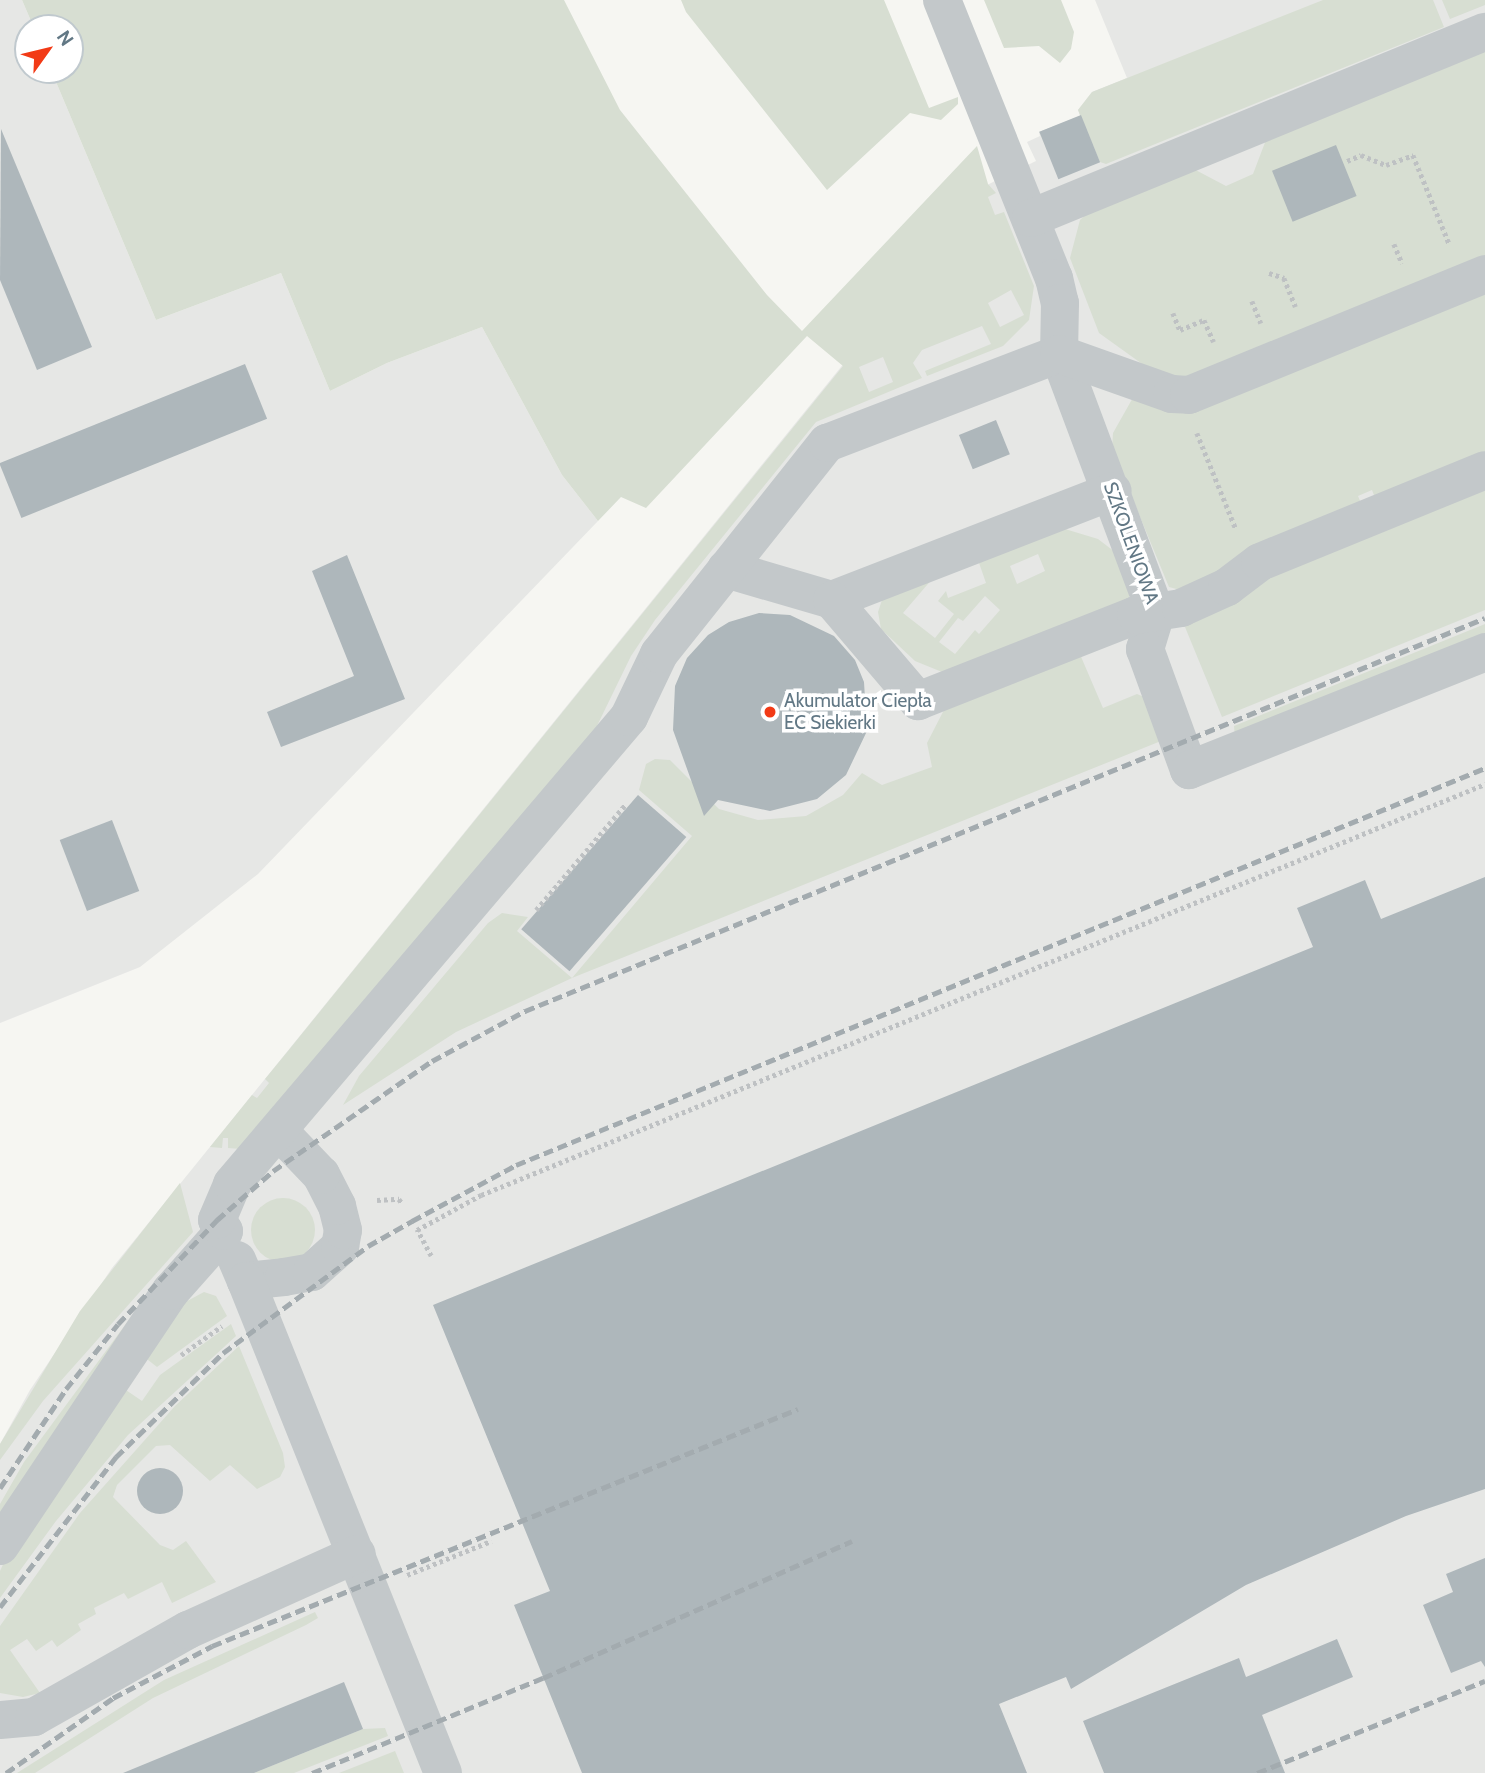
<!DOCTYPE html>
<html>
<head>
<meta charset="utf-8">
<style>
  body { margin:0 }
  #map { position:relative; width:1485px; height:1773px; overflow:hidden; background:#f6f6f2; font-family:Cabin,sans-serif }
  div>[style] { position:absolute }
  .built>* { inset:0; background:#e6e7e5 }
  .green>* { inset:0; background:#d7ded2 }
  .round { border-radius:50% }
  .building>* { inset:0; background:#aeb7bb; transform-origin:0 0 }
  .path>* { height:4.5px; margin-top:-2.25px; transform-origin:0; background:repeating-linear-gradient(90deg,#bec1c3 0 3.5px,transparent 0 7px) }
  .minor>* { height:38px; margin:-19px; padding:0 19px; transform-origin:19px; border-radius:19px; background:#c3c8ca }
  .rail>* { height:5px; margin-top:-2.5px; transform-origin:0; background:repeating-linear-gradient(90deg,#a3abaf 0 10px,transparent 0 15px) }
  .dots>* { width:19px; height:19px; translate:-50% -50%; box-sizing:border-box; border:4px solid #fff; border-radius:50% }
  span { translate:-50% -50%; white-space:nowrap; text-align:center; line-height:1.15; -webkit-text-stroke:7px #fff; paint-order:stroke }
  .street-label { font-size:19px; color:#627885 }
  .poi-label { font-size:19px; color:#627885 }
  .left { translate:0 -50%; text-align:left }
  .north { position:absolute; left:14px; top:14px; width:70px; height:70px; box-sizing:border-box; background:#fff; border:2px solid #c0c9ce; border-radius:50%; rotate:56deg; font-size:19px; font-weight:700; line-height:28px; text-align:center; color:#627885 }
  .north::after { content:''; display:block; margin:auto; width:24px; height:32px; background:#f23a16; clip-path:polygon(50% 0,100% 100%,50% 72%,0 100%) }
</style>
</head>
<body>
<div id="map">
  <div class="built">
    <div style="clip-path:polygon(0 0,22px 0,34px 28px,28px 28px,28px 70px,51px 70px,156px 320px,281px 273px,330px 391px,387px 363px,482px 327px,562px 475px,598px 521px,258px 874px,140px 967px,0 1023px)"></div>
    <div style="clip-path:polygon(1095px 0,1485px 0,1485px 1773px,0 1773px,0 1444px,30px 1390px,112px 1268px,989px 184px,1036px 161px,1027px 142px,1040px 136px,1039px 132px,1080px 116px,1078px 110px,1092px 92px,1127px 78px)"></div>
  </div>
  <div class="green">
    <div style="clip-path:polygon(evenodd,22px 0,564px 0,620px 110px,767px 295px,802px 331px,977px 146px,988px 184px,996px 193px,988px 197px,995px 215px,1004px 212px,1034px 286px,1029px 320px,1003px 346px,927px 376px,925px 371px,991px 344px,982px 326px,922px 350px,913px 363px,922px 378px,816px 422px,655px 620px,631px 656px,594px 732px,241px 1149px,228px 1148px,228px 1138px,223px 1138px,222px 1148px,210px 1147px,252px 1095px,257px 1098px,269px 1083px,265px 1079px,288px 1051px,843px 366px,807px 336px,646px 508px,621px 497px,598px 521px,562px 475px,482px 327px,387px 363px,330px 391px,281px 273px,156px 320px,51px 70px,70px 70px,70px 28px,34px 28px,22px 0,1011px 290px,1024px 315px,1000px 327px,988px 303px,1011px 290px,22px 0,883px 357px,893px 382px,869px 392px,859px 367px,883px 357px)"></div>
    <div style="clip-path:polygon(681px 0,884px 0,929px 108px,958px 97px,958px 104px,941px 120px,910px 113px,827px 190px,686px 12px)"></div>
    <div style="clip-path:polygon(984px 0,1061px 0,1074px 32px,1071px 49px,1060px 63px,1039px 46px,1004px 48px)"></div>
    <div style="clip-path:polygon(1323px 0,1433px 0,1444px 27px,1106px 164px,1100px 162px,1078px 110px,1092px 92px)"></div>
    <div style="clip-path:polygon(1442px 0,1485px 0,1485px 5px,1450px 19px)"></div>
    <div style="clip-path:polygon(1485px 44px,1485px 263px,1191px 382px,1145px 366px,1099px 333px,1070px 258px,1080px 220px,1098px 203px,1188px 166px,1226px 186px,1253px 174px,1269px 132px)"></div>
    <div style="clip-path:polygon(1485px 284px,1485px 459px,1377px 503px,1372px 490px,1358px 496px,1363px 508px,1184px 591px,1169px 587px,1112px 449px,1113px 433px,1135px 394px)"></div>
    <div style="clip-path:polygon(1485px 481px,1485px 610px,1222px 717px,1185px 627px,1247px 583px)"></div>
    <div style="clip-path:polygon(evenodd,1065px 529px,1098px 539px,1115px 552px,1126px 566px,1130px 604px,947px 674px,915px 661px,881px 629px,878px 612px,882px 600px,933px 578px,903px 613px,935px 638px,954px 614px,938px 601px,946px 591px,948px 598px,986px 583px,978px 560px,1065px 529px,1038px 554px,1045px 571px,1017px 584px,1010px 566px,1038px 554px,1065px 529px,985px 596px,1000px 610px,979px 634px,975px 630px,955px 654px,939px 642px,958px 618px,963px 621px,985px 596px)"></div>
    <div style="clip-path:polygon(1485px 624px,1485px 640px,1235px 738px,1234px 726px)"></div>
    <div style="clip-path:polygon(1079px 652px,1103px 708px,1137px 694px,1144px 697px,1161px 741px,572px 978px,456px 1032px,343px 1105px,359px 1076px,488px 923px,502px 913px,528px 917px,517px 931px,572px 978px,692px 836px,639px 790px,646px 764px,655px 759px,670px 760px,719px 809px,758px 820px,806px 816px,843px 795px,862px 773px,882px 785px,932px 767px,927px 743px,946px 706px)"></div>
    <div style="clip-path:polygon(180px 1183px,193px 1232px,43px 1401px,0 1460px,0 1444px,80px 1311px)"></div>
    <div class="round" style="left:251px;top:1198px;width:64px;height:64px"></div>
    <div style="clip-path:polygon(204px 1292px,216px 1296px,227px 1316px,157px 1367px,143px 1356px,176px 1307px)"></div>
    <div style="clip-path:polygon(131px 1317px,0 1519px,0 1504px,24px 1462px)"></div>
    <div style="clip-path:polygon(231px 1324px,236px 1336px,128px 1435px,56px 1521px,0 1598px,0 1571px,6px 1558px,120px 1386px,142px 1401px,160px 1375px)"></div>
    <div style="clip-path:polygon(239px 1346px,283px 1453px,285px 1467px,280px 1477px,257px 1489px,230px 1465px,210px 1481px,170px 1445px,156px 1446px,117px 1485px,113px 1497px,160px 1545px,173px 1550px,186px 1541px,216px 1582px,172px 1603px,162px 1582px,128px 1599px,124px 1593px,94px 1608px,96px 1614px,78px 1624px,81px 1630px,57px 1647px,52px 1640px,36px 1651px,27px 1639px,10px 1650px,40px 1693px,23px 1697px,0 1693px,0 1626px,80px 1513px,175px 1406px)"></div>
    <div style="clip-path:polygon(315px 1612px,318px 1618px,306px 1625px,153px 1698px,35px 1773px,17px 1773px,164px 1680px)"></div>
    <div style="clip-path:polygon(385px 1728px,388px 1736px,294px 1773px,254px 1773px,363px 1729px)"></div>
    <div style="clip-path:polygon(395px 1751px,404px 1773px,339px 1773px)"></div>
  </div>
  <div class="building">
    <div style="left:1081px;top:115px;width:51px;height:45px;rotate:68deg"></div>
    <div style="clip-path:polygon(1px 129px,92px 347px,37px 370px,0 280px)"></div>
    <div style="left:1336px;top:145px;width:55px;height:69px;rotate:68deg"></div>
    <div style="left:245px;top:364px;width:59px;height:265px;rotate:68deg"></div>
    <div style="left:996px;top:420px;width:37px;height:40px;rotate:68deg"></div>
    <div style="clip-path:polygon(347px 555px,405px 699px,281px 747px,267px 712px,354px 676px,312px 571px)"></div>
    <div style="clip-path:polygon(759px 613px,790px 615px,834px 636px,855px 660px,864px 682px,867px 731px,846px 775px,817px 799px,770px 811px,718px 800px,704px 816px,673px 730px,675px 686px,687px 658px,708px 635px,729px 622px)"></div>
    <div style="left:638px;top:795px;width:64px;height:178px;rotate:41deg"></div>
    <div style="left:112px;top:820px;width:76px;height:56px;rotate:69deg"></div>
    <div style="clip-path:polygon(1485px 877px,1485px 1489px,1406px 1516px,1246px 1585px,1071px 1689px,1066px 1677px,999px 1704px,1027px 1773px,582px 1773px,514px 1605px,550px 1591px,433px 1305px,1313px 947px,1297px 908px,1365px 880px,1381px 919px)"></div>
    <div class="round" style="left:137px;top:1468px;width:46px;height:46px"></div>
    <div style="clip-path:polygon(1485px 1558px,1485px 1667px,1481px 1661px,1451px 1673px,1423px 1605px,1453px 1592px,1446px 1574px)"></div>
    <div style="clip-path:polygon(1337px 1639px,1353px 1677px,1262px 1715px,1285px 1773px,1104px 1773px,1083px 1721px,1239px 1658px,1246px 1677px)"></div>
    <div style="clip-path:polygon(344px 1682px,363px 1729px,254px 1773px,123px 1773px)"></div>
  </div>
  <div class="path">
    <div style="left:1347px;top:161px;width:15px;rotate:-23deg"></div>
    <div style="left:1361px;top:155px;width:27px;rotate:22deg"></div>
    <div style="left:1386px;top:165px;width:29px;rotate:-20deg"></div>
    <div style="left:1413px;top:155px;width:95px;rotate:67.8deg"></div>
    <div style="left:1394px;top:244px;width:21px;rotate:67deg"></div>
    <div style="left:1269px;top:273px;width:16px;rotate:18deg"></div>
    <div style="left:1284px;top:278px;width:31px;rotate:68deg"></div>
    <div style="left:1252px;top:301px;width:24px;rotate:68deg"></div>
    <div style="left:1173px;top:313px;width:18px;rotate:68deg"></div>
    <div style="left:1180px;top:330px;width:26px;rotate:-23deg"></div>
    <div style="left:1204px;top:320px;width:24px;rotate:66deg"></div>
    <div style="left:1197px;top:433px;width:104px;rotate:67.9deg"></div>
    <div style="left:536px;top:910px;width:139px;rotate:-49.7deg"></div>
    <div style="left:377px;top:1200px;width:22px;rotate:-3deg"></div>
    <div style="left:399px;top:1199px;width:5px;rotate:53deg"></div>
    <div style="left:431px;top:1256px;width:30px;rotate:-118deg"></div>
    <div style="left:417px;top:1230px;width:73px;rotate:-28.7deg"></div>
    <div style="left:481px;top:1195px;width:1085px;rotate:-22.26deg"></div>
    <div style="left:181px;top:1355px;width:50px;rotate:-35.3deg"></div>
    <div style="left:407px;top:1575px;width:91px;rotate:-22deg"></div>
  </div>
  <div class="minor">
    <div style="left:942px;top:0;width:300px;rotate:68.1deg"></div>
    <div style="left:1054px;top:278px;width:26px;rotate:77deg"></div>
    <div style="left:1060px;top:303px;width:51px;rotate:91.1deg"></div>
    <div style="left:1059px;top:354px;width:277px;rotate:69.5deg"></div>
    <div style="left:1156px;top:613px;width:38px;rotate:107deg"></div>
    <div style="left:1145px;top:649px;width:129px;rotate:70deg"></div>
    <div style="left:1189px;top:770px;width:319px;rotate:-21.7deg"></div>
    <div style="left:1031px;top:218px;width:491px;rotate:-22.3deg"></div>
    <div style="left:726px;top:569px;width:110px;rotate:16.3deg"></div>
    <div style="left:832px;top:600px;width:301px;rotate:-21.2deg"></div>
    <div style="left:832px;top:600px;width:133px;rotate:49.6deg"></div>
    <div style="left:918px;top:701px;width:234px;rotate:-21.5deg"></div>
    <div style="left:1136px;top:615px;width:46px;rotate:-8.8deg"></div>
    <div style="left:1181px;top:608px;width:51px;rotate:-24.5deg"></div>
    <div style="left:1227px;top:587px;width:41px;rotate:-37.1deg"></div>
    <div style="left:1260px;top:562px;width:243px;rotate:-22.2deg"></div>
    <div style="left:237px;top:1260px;width:23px;rotate:67deg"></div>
    <div style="left:246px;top:1281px;width:38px;rotate:-6deg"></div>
    <div style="left:284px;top:1277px;width:28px;rotate:-10deg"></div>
    <div style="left:312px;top:1272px;width:38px;rotate:-42deg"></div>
    <div style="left:340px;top:1247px;width:17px;rotate:-80deg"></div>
    <div style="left:343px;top:1230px;width:25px;rotate:-104deg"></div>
    <div style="left:337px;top:1206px;width:35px;rotate:-117deg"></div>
    <div style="left:321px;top:1175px;width:59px;rotate:-133.6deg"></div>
    <div style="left:246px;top:1281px;width:530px;rotate:68.18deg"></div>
    <div style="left:0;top:1546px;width:307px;rotate:-56.2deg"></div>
    <div style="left:171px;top:1291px;width:80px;rotate:-48.5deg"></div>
    <div style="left:224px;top:1231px;width:13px;rotate:-122deg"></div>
    <div style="left:217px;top:1220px;width:39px;rotate:-67deg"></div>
    <div style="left:232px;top:1184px;width:613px;rotate:-49.63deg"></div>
    <div style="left:629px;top:717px;width:70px;rotate:-64.5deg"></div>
    <div style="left:659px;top:654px;width:270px;rotate:-51.5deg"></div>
    <div style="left:827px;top:443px;width:248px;rotate:-21deg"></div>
    <div style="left:1059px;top:354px;width:120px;rotate:19.5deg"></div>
    <div style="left:1172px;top:394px;width:17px;rotate:3deg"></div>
    <div style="left:1189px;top:395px;width:320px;rotate:-22.2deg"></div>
    <div style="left:0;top:1720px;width:34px;rotate:-5deg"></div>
    <div style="left:34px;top:1717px;width:177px;rotate:-29.5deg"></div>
    <div style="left:188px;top:1630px;width:185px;rotate:-24.2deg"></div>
  </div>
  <div class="rail">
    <div style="left:0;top:1488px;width:119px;rotate:-56.3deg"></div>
    <div style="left:66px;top:1389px;width:83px;rotate:-51.3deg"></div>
    <div style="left:118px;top:1324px;width:144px;rotate:-46.4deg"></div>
    <div style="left:217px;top:1220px;width:74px;rotate:-41.2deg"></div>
    <div style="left:273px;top:1171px;width:193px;rotate:-34.7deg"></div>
    <div style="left:432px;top:1061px;width:106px;rotate:-28.3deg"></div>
    <div style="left:525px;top:1011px;width:1037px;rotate:-22.26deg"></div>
    <div style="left:0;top:1607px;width:190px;rotate:-52.3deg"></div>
    <div style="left:116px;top:1457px;width:149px;rotate:-44.2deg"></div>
    <div style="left:223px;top:1353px;width:180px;rotate:-36.4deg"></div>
    <div style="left:368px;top:1246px;width:51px;rotate:-29.6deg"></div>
    <div style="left:412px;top:1221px;width:118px;rotate:-28.3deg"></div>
    <div style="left:516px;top:1165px;width:1047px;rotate:-22.28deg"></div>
    <div style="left:6px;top:1773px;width:131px;rotate:-35deg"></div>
    <div style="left:113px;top:1698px;width:112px;rotate:-27.7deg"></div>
    <div style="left:212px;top:1646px;width:632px;rotate:-22.02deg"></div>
    <div style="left:312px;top:1773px;width:250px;rotate:-22.4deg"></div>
    <div style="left:543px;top:1678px;width:338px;rotate:-23.9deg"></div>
    <div style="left:1257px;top:1773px;width:246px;rotate:-22deg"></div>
  </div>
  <div class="dots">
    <div style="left:770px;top:712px;background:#f23a16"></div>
  </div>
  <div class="street-label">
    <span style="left:1131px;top:543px;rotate:70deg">SZKOLENIOWA</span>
  </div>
  <div class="poi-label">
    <span class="left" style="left:784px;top:712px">Akumulator Ciepła<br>EC Siekierki</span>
  </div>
  <div class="north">N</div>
</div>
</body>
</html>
